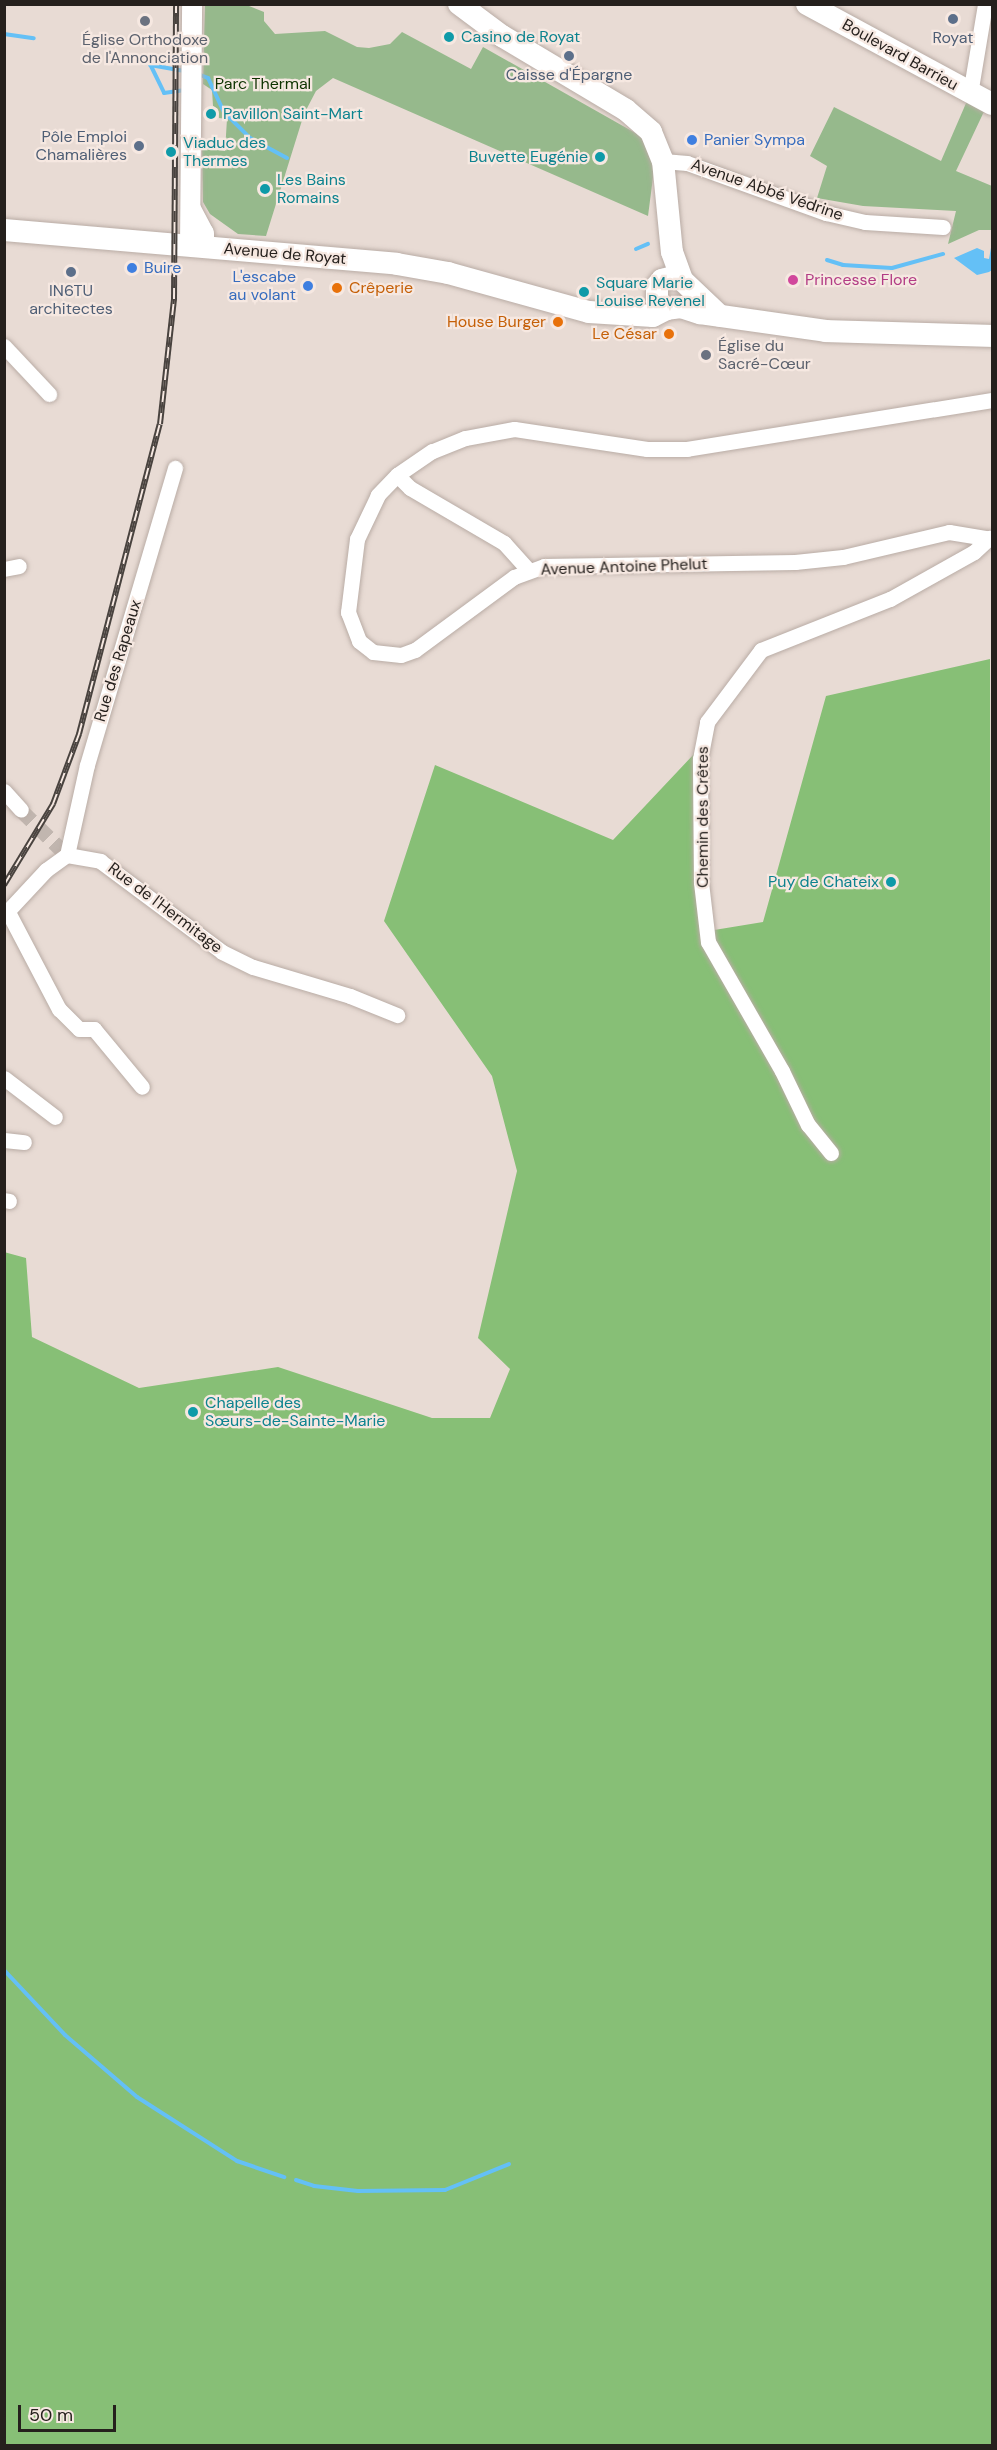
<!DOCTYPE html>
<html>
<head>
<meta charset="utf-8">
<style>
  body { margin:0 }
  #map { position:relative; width:997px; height:2450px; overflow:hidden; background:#e8dbd4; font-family:"DM Sans",sans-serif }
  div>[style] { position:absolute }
  .green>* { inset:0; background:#96b98c }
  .forest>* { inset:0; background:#87bf76 }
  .water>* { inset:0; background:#64c0f6 }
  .stream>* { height:4px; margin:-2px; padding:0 2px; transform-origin:2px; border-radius:2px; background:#64c0f6 }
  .minor-tunnel>* { height:15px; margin-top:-7.5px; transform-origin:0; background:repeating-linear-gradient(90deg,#c1b6af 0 15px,transparent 0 23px) }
  .roads { filter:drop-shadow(0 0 2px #b9aca5) drop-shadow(0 0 2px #b9aca5) }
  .minor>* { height:15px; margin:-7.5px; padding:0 7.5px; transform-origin:7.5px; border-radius:7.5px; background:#fff }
  .tertiary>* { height:20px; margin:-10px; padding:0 10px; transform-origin:10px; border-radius:10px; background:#fff }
  .secondary>* { height:22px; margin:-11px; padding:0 11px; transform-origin:11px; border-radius:11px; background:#fff }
  .rail>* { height:6px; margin-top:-3px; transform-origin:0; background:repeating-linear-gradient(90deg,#f6e8e1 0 11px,#49433f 0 22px); box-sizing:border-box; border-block:2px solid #49433f }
  .dots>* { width:16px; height:16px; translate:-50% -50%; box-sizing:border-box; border:3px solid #f6e8e1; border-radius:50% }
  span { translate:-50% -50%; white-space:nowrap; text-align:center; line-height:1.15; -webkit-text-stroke:4.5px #f6e8e1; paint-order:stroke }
  .culture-label { font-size:16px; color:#0d838f }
  .left { translate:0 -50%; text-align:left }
  .right { translate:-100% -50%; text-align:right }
  .service-label { font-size:16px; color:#4e5e75 }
  .worship-label { font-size:16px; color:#5b616d }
  .street-label { font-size:16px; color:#25201d }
  .park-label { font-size:16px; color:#0e3300 }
  .shop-label { font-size:16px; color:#366cbe }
  .hotel-label { font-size:16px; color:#b23c85 }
  .food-label { font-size:16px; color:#c56008 }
  .frame { position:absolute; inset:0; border:6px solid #25201d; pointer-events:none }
  .scale { position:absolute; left:18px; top:2405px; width:98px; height:27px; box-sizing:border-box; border:3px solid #25201d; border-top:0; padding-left:8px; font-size:18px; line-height:21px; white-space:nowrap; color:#25201d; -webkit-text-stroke:4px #f6e8e1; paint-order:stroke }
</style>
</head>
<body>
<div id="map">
  <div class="green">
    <div style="clip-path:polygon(244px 4px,264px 12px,264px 21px,275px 34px,325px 31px,357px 47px,369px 48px,390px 44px,402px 32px,471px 69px,483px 47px,646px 139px,655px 162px,648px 216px,333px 78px,316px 91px,304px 114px,266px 236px,238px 234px,210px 214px,203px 202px,202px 148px,225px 151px,227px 119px,219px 118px,218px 109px,213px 106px,212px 90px,203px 84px,204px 38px,205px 5px)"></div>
    <div style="clip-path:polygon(970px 94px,988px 103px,956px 171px,992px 186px,992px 230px,979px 230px,948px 244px,956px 211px,863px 206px,817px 198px,827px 166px,810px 156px,834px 107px,941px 161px)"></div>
  </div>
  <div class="forest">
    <div style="clip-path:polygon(990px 659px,992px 2445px,5px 2445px,4px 1252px,26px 1258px,32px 1337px,139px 1388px,278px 1367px,432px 1418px,490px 1418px,510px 1369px,478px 1338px,517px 1171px,492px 1076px,384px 921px,435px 765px,613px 840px,694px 754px,702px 932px,763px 922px,826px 696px)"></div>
  </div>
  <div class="water">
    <div style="clip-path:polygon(992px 242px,992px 270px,989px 272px,977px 275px,954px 258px,977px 248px,984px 251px,984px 258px,989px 259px)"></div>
  </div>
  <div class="stream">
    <div style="left:4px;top:34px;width:30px;rotate:8deg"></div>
    <div style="left:150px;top:65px;width:35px;rotate:10deg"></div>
    <div style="left:151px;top:66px;width:30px;rotate:64deg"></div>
    <div style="left:164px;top:93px;width:21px;rotate:-8deg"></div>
    <div style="left:198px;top:74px;width:11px;rotate:22deg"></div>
    <div style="left:208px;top:78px;width:38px;rotate:65deg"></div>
    <div style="left:224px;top:112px;width:37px;rotate:45deg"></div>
    <div style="left:250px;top:138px;width:42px;rotate:28.4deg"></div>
    <div style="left:636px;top:249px;width:13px;rotate:-23deg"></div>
    <div style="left:827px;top:260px;width:17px;rotate:17deg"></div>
    <div style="left:843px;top:265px;width:49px;rotate:3.5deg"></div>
    <div style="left:892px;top:268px;width:53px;rotate:-15.4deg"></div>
    <div style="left:4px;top:1970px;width:89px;rotate:46.8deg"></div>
    <div style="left:65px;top:2035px;width:95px;rotate:40.7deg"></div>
    <div style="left:137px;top:2097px;width:119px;rotate:32.6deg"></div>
    <div style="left:237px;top:2161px;width:50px;rotate:18.8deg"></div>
    <div style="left:296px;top:2180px;width:19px;rotate:18deg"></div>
    <div style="left:314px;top:2186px;width:44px;rotate:6.5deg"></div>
    <div style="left:358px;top:2191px;width:87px;rotate:-0.7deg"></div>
    <div style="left:445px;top:2190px;width:69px;rotate:-22.1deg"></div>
  </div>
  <div class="minor-tunnel">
    <div style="left:21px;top:810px;width:64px;rotate:44.4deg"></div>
  </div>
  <div class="roads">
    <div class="minor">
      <div style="left:970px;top:94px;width:91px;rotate:-80.5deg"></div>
      <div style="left:663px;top:161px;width:24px;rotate:5deg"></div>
      <div style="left:687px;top:163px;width:148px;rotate:19.8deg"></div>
      <div style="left:826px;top:213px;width:40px;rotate:13deg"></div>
      <div style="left:865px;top:222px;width:78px;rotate:3.7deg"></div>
      <div style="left:4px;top:346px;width:66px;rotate:46.8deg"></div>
      <div style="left:992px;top:400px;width:309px;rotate:170.9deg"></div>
      <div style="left:687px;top:449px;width:40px;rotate:180deg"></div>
      <div style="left:647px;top:449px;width:134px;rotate:-171.4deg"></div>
      <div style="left:514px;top:429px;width:50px;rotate:169.6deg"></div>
      <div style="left:465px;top:438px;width:35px;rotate:158deg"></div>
      <div style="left:432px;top:451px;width:42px;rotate:145.6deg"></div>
      <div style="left:397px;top:475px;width:28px;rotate:134deg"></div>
      <div style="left:378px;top:495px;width:49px;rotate:115.5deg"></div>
      <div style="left:357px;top:539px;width:74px;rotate:97deg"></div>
      <div style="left:348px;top:612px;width:31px;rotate:69deg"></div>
      <div style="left:359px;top:641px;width:18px;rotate:38deg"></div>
      <div style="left:373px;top:652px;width:28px;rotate:6deg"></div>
      <div style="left:401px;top:655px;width:15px;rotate:-20deg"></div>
      <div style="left:415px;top:650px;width:123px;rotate:-36.4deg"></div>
      <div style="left:514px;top:577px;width:32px;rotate:-20deg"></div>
      <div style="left:544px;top:566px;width:251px;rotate:-0.9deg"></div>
      <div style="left:795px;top:562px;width:48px;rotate:-5.9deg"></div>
      <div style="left:843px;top:557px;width:109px;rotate:-13.3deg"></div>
      <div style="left:949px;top:532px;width:44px;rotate:9.2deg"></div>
      <div style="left:397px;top:475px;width:18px;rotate:45deg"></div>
      <div style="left:410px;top:488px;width:109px;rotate:30.3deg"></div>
      <div style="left:504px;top:543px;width:36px;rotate:48deg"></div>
      <div style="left:4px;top:569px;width:15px;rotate:-11deg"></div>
      <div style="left:4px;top:791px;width:25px;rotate:48deg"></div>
      <div style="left:67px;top:855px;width:92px;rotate:-77.5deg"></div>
      <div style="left:87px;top:765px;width:310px;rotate:-73.5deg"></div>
      <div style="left:67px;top:855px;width:34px;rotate:10deg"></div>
      <div style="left:100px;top:861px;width:152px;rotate:36.7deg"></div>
      <div style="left:222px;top:952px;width:34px;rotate:26deg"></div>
      <div style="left:253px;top:967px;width:101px;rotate:16.6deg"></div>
      <div style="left:350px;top:996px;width:51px;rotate:22deg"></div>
      <div style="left:8px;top:912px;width:110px;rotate:62.3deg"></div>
      <div style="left:59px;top:1009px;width:28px;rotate:45deg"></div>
      <div style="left:79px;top:1029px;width:15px"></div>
      <div style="left:94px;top:1029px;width:75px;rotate:50.4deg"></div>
      <div style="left:4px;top:915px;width:62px;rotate:-47deg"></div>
      <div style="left:46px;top:870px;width:26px;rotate:-36deg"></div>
      <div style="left:4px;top:1078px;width:64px;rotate:37.4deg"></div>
      <div style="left:4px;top:1140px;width:20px;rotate:6deg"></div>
      <div style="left:831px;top:1153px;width:36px;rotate:-129deg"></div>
      <div style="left:808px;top:1125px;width:60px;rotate:-115.7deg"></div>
      <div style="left:782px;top:1071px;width:149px;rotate:-119.8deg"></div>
      <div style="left:708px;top:942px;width:60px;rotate:-96.7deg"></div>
      <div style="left:701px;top:882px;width:123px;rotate:-90.5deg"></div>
      <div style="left:700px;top:759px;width:38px;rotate:-79deg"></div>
      <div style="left:707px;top:722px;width:90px;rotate:-53.1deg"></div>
      <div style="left:761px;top:650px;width:139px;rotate:-21.6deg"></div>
      <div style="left:890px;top:599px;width:96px;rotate:-29.2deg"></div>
      <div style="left:974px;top:552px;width:21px;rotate:-43deg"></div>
      <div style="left:4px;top:1200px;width:5px;rotate:11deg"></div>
    </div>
    <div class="tertiary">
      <div style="left:191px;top:209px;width:27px;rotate:62deg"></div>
      <div style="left:204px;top:233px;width:14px;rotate:90deg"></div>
      <div style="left:190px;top:246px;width:242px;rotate:-89.5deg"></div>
    </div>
    <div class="secondary">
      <div style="left:459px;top:4px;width:54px;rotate:36.7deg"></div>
      <div style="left:502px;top:36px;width:144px;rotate:30.8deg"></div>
      <div style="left:626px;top:110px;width:33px;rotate:41deg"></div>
      <div style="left:651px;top:132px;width:31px;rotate:68deg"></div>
      <div style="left:663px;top:161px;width:91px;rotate:84.4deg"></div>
      <div style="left:672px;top:252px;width:30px;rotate:70deg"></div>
      <div style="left:807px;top:4px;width:210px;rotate:28.4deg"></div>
      <div style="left:4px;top:230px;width:394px;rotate:4.9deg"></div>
      <div style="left:397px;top:264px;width:52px;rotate:10deg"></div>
      <div style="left:448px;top:273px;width:146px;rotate:15.5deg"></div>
      <div style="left:589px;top:312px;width:64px;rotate:3.6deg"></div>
      <div style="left:653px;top:316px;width:16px;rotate:-27deg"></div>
      <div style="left:681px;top:307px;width:20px;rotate:18deg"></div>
      <div style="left:700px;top:313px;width:127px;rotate:8.1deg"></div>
      <div style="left:826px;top:331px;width:166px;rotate:1.7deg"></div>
      <div style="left:681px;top:307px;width:14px;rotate:172deg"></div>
      <div style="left:667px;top:309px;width:13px;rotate:-141deg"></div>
      <div style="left:657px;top:301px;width:15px;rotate:-90deg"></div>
      <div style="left:657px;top:286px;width:8px;rotate:-50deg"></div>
      <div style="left:662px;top:280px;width:11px;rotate:-15deg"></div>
      <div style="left:673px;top:277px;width:9px;rotate:18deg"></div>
      <div style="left:682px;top:280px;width:52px;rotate:43.5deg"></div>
    </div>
  </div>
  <div class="rail">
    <div style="left:4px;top:885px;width:95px;rotate:-58.8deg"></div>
    <div style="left:53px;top:804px;width:75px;rotate:-69.6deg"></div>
    <div style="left:79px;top:734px;width:320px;rotate:-75.4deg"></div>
    <div style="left:160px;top:424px;width:126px;rotate:-83.6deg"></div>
    <div style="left:174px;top:299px;width:295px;rotate:-89.6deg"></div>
  </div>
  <div class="dots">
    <div style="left:953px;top:19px;background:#5c6f8a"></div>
    <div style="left:145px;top:21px;background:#6b7280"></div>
    <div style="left:449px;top:37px;background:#0f9aa8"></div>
    <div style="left:569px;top:56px;background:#5c6f8a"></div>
    <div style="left:211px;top:114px;background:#0f9aa8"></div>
    <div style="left:692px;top:140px;background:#3f7fe0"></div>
    <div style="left:139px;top:146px;background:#5c6f8a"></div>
    <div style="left:171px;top:152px;background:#0f9aa8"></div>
    <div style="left:600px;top:157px;background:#0f9aa8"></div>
    <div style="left:265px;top:189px;background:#0f9aa8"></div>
    <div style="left:132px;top:268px;background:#3f7fe0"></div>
    <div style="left:71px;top:272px;background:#5c6f8a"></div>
    <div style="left:793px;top:280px;background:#d1479c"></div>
    <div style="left:308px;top:286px;background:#3f7fe0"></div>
    <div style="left:337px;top:288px;background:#e8710a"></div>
    <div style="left:584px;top:292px;background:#0f9aa8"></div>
    <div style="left:558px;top:322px;background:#e8710a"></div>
    <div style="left:669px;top:334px;background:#e8710a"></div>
    <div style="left:706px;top:355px;background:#6b7280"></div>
    <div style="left:891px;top:882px;background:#0f9aa8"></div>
    <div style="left:193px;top:1412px;background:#0f9aa8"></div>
  </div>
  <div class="culture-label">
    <span class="left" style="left:461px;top:37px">Casino de Royat</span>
    <span class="left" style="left:223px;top:114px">Pavillon Saint-Mart</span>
    <span class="left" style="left:183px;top:152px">Viaduc des<br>Thermes</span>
    <span class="right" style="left:588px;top:157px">Buvette Eugénie</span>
    <span class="left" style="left:277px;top:189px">Les Bains<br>Romains</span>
    <span class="left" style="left:596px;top:292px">Square Marie<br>Louise Revenel</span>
    <span class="right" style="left:879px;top:882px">Puy de Chateix</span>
    <span class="left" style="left:205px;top:1412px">Chapelle des<br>Sœurs-de-Sainte-Marie</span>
  </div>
  <div class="service-label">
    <span style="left:953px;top:38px">Royat</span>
    <span style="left:569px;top:75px">Caisse d'Épargne</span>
    <span class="right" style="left:127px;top:146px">Pôle Emploi<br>Chamalières</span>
    <span style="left:71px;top:300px">IN6TU<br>architectes</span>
  </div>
  <div class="worship-label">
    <span style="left:145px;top:49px">Église Orthodoxe<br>de l'Annonciation</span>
    <span class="left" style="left:718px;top:355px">Église du<br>Sacré-Cœur</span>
  </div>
  <div class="street-label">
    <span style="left:900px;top:55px;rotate:29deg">Boulevard Barrieu</span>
    <span style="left:767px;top:190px;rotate:19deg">Avenue Abbé Védrine</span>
    <span style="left:285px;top:254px;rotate:5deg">Avenue de Royat</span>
    <span style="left:624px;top:567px;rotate:-2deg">Avenue Antoine Phelut</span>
    <span style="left:118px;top:661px;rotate:-73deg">Rue des Rapeaux</span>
    <span style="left:703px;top:817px;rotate:-90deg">Chemin des Crêtes</span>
    <span style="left:165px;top:908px;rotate:37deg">Rue de l'Hermitage</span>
  </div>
  <div class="park-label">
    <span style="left:263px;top:84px">Parc Thermal</span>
  </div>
  <div class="shop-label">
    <span class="left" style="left:704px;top:140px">Panier Sympa</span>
    <span class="left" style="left:144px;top:268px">Buire</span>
    <span class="right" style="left:296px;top:286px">L'escabe<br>au volant</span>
  </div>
  <div class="hotel-label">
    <span class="left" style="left:805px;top:280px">Princesse Flore</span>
  </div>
  <div class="food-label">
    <span class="left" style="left:349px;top:288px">Crêperie</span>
    <span class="right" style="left:546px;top:322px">House Burger</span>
    <span class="right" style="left:657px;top:334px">Le César</span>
  </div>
  <div class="frame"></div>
  <div class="scale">50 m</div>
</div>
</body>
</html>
